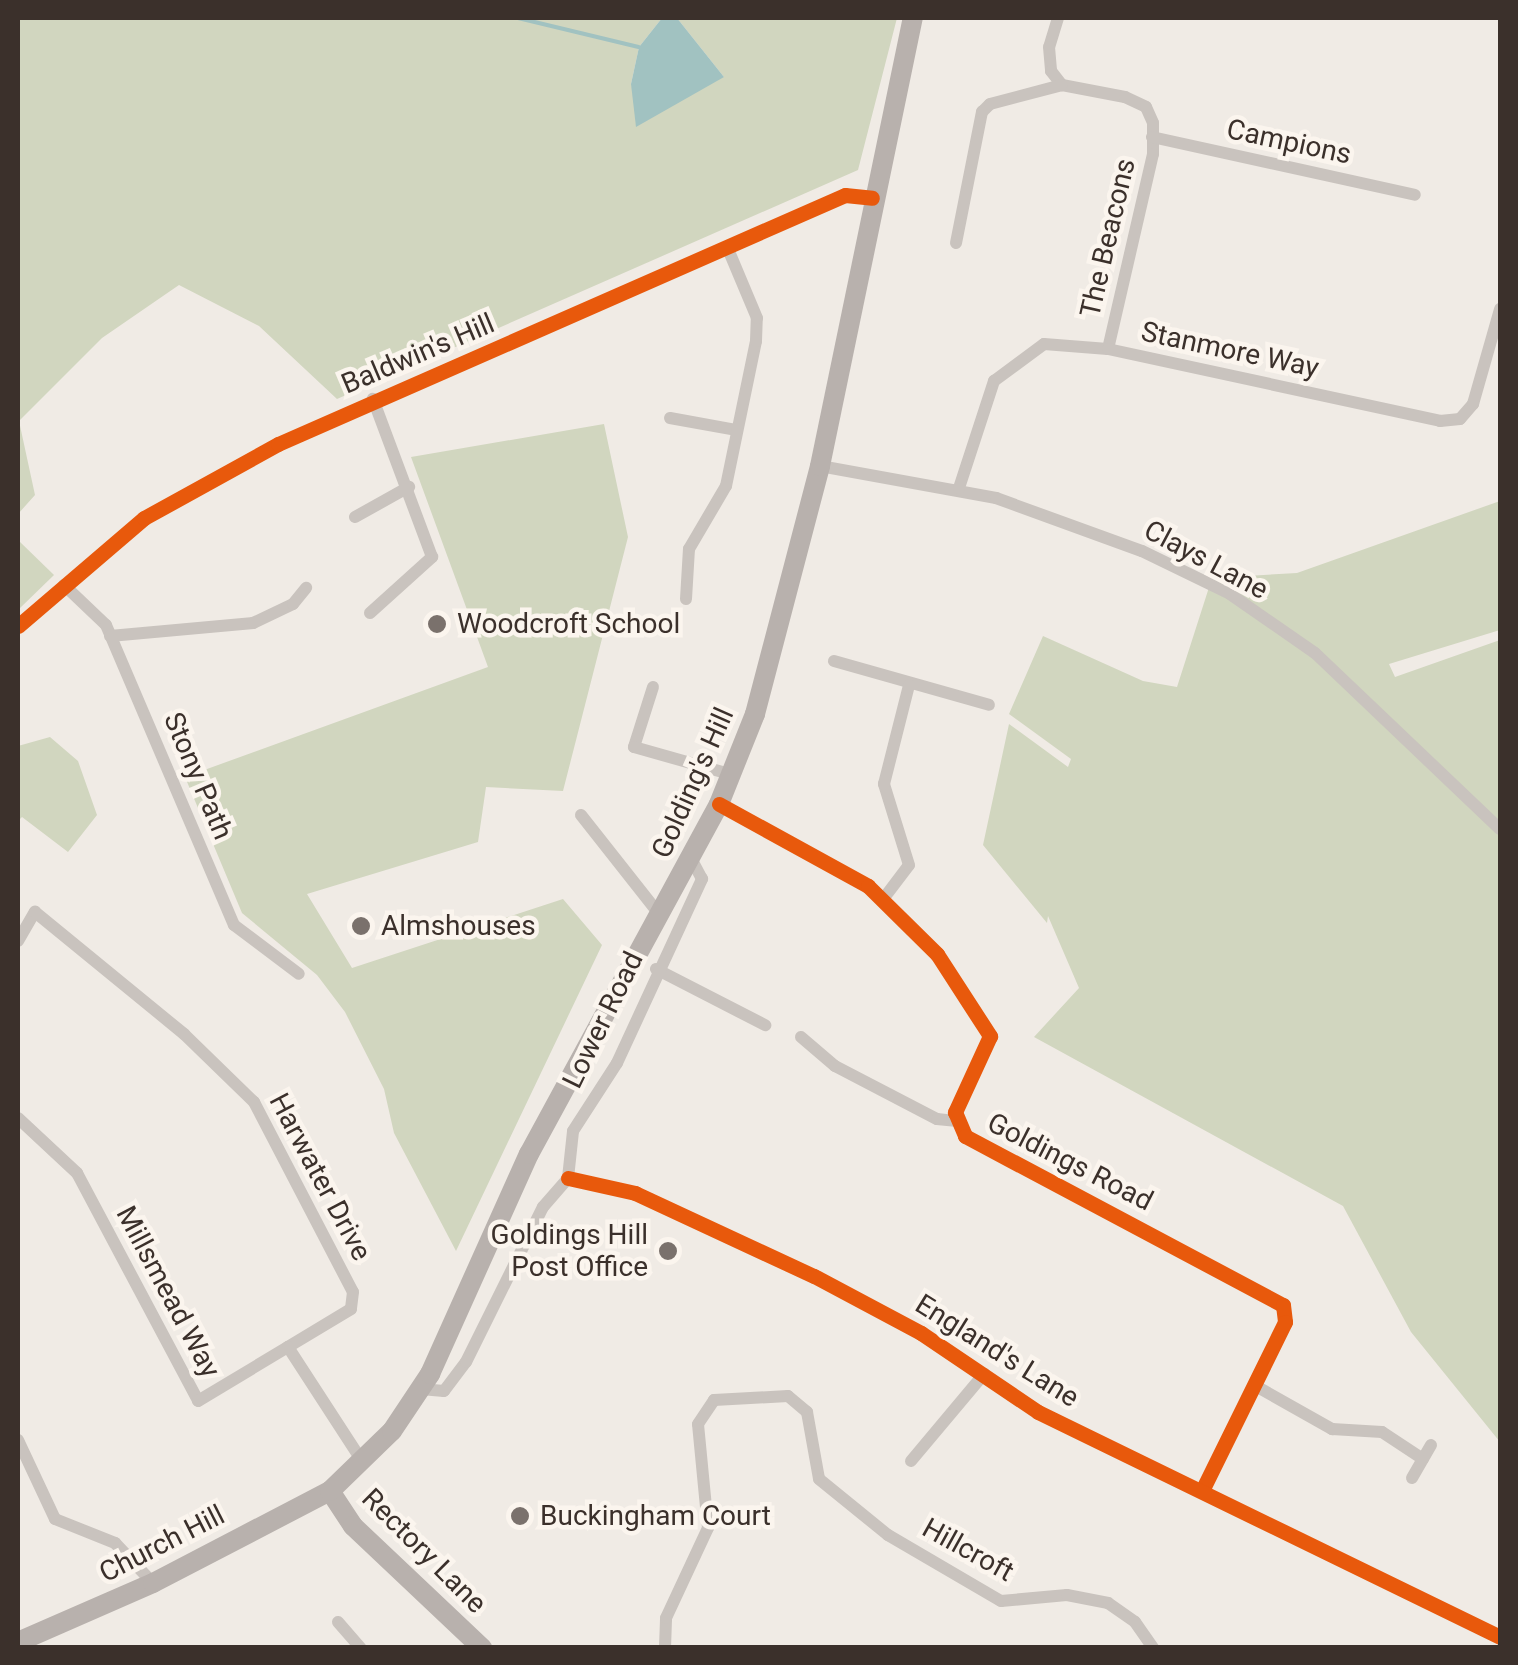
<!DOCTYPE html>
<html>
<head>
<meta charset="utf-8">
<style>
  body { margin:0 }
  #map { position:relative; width:1518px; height:1665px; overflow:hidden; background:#f0ebe5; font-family:Roboto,sans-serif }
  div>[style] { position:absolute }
  .green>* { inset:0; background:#d1d6bf }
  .water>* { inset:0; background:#a1c2c1 }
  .stream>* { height:4px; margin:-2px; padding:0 2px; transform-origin:2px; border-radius:2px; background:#a1c2c1 }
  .street>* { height:12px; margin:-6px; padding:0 6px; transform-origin:6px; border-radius:6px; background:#c9c3be }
  .primary>* { height:20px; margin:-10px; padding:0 10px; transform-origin:10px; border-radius:10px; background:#b8b1ad }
  .cycleway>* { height:15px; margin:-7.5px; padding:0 7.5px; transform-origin:7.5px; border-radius:7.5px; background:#e8590c }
  .dots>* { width:28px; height:28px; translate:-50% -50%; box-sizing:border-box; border:5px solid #fbf5ee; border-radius:50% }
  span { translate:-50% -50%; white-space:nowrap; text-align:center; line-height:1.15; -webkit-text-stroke:9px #fbf5ee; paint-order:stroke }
  .street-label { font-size:28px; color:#3b302b }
  .poi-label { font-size:28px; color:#3b302b }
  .left { translate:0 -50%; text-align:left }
  .right { translate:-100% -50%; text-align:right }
  .frame { position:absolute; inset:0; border:20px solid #3b302b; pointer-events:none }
</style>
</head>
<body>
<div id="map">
  <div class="green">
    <div style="clip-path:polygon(18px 18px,662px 18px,639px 47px,631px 84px,724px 77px,677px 18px,897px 18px,858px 170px,337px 399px,259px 326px,179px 285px,102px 338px,19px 421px,35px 495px,18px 514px)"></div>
    <div style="clip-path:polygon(604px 424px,628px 537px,563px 791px,486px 787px,478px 842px,307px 894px,352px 968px,563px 899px,602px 945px,456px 1251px,394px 1133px,384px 1089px,345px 1012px,317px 975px,242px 913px,185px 777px,488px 667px,411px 457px)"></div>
    <div style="clip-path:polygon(1500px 501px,1500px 630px,1389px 664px,1395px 677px,1500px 640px,1500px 1442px,1411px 1332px,1343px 1206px,1034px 1037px,1079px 988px,1048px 916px,1047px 923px,983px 845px,1009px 724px,1068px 767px,1071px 759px,1009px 714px,1043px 636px,1143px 681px,1177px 687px,1212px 578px,1297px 573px)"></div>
    <div style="clip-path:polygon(18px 540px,54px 575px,18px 610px)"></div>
    <div style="clip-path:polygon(50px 737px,78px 761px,97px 815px,68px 852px,22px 817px,18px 821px,18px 746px)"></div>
  </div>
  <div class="water">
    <div style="clip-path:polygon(662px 18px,677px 18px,724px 77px,636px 127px,631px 84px,639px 47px)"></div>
  </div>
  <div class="stream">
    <div style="left:518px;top:18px;width:124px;rotate:13.5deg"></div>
  </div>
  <div class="street">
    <div style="left:1058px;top:18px;width:30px;rotate:107deg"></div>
    <div style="left:1049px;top:47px;width:24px;rotate:85deg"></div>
    <div style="left:1051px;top:71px;width:18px;rotate:52deg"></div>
    <div style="left:1062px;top:85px;width:64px;rotate:10.8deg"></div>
    <div style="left:1125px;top:97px;width:23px;rotate:25deg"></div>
    <div style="left:1146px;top:107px;width:17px;rotate:66deg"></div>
    <div style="left:1153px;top:123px;width:31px;rotate:90deg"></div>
    <div style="left:1153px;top:154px;width:200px;rotate:103deg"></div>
    <div style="left:1152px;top:137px;width:269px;rotate:12.4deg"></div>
    <div style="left:956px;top:243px;width:134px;rotate:-78.8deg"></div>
    <div style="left:982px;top:112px;width:11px;rotate:-45deg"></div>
    <div style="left:990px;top:104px;width:74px;rotate:-14.8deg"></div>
    <div style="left:670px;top:418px;width:68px;rotate:10.2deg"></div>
    <div style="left:820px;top:466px;width:179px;rotate:10.3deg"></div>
    <div style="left:996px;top:498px;width:155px;rotate:20deg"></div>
    <div style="left:1142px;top:551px;width:98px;rotate:26deg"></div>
    <div style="left:1230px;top:594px;width:103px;rotate:34.8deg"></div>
    <div style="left:1315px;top:653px;width:255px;rotate:43.6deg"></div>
    <div style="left:959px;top:488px;width:113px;rotate:-71.9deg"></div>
    <div style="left:994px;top:381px;width:62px;rotate:-36.5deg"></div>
    <div style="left:1044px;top:344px;width:64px;rotate:4.5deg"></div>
    <div style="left:1108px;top:349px;width:340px;rotate:12.2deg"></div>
    <div style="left:1440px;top:421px;width:20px;rotate:-6deg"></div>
    <div style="left:1460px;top:419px;width:20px;rotate:-49deg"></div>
    <div style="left:1473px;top:404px;width:99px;rotate:-74.1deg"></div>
    <div style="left:355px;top:517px;width:62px;rotate:-29.1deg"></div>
    <div style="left:64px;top:585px;width:58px;rotate:43.6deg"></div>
    <div style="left:106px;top:625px;width:326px;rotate:66.9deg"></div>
    <div style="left:234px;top:925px;width:81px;rotate:37deg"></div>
    <div style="left:686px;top:599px;width:50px;rotate:-86.6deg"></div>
    <div style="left:689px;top:549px;width:73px;rotate:-59.6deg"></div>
    <div style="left:726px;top:486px;width:148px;rotate:-78.3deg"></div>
    <div style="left:756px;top:341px;width:23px;rotate:-88deg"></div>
    <div style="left:757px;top:318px;width:75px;rotate:-112.8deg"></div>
    <div style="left:370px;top:613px;width:84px;rotate:-42.1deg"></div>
    <div style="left:432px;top:557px;width:169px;rotate:-110.5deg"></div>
    <div style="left:18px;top:626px;width:166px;rotate:-40.6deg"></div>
    <div style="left:144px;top:518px;width:153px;rotate:-28.9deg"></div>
    <div style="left:278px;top:444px;width:619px;rotate:-23.71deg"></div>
    <div style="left:845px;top:195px;width:27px;rotate:6deg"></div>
    <div style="left:110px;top:636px;width:144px;rotate:-5.2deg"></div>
    <div style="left:253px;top:623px;width:44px;rotate:-25.4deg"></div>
    <div style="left:293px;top:604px;width:21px;rotate:-51deg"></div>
    <div style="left:834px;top:661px;width:161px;rotate:15.8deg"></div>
    <div style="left:653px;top:687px;width:63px;rotate:107.6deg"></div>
    <div style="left:634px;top:747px;width:103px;rotate:15.8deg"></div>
    <div style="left:719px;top:804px;width:170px;rotate:28.8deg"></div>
    <div style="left:868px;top:886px;width:97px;rotate:44.6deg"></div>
    <div style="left:937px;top:954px;width:98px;rotate:57.1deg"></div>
    <div style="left:990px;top:1036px;width:84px;rotate:114.7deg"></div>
    <div style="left:955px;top:1112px;width:26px;rotate:67deg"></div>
    <div style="left:965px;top:1136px;width:360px;rotate:28deg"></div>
    <div style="left:1283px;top:1305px;width:17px;rotate:83deg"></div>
    <div style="left:1285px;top:1322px;width:188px;rotate:116.2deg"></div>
    <div style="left:581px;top:815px;width:127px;rotate:51.7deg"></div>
    <div style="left:884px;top:898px;width:41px;rotate:-52.9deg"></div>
    <div style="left:909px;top:865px;width:85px;rotate:-107.2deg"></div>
    <div style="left:884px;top:784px;width:102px;rotate:-75.8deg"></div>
    <div style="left:18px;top:941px;width:34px;rotate:-60deg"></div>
    <div style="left:35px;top:912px;width:193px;rotate:39.3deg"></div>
    <div style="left:184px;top:1034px;width:98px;rotate:44.2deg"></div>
    <div style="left:254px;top:1102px;width:214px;rotate:62.5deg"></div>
    <div style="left:353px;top:1292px;width:17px;rotate:97deg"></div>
    <div style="left:351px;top:1309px;width:74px;rotate:148.9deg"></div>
    <div style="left:656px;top:969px;width:123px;rotate:27.2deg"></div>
    <div style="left:801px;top:1037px;width:45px;rotate:40.5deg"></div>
    <div style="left:835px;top:1066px;width:115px;rotate:27.5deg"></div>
    <div style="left:937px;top:1119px;width:18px;rotate:6deg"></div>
    <div style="left:18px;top:1118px;width:81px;rotate:43deg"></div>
    <div style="left:77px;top:1173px;width:258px;rotate:62deg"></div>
    <div style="left:198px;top:1401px;width:105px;rotate:-31deg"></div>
    <div style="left:288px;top:1347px;width:132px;rotate:57deg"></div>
    <div style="left:568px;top:1178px;width:69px;rotate:12.6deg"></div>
    <div style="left:635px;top:1193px;width:197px;rotate:24.9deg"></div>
    <div style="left:814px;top:1276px;width:121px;rotate:28deg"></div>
    <div style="left:921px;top:1333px;width:141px;rotate:34deg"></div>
    <div style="left:1038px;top:1412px;width:514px;rotate:25.97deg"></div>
    <div style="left:1254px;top:1385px;width:90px;rotate:29.4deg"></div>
    <div style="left:1332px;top:1429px;width:50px;rotate:3.4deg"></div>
    <div style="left:1382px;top:1432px;width:49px;rotate:33.4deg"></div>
    <div style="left:421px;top:1389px;width:23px;rotate:5deg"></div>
    <div style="left:444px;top:1391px;width:36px;rotate:-53deg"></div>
    <div style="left:466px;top:1362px;width:173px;rotate:-63.6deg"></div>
    <div style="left:543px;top:1207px;width:38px;rotate:-49deg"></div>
    <div style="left:568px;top:1178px;width:47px;rotate:-83.9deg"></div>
    <div style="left:573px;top:1131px;width:81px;rotate:-57.1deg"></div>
    <div style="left:617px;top:1063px;width:203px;rotate:-65.2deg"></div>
    <div style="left:702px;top:879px;width:24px;rotate:-118deg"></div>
    <div style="left:18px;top:1440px;width:87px;rotate:64.9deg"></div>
    <div style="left:55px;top:1519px;width:65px;rotate:21.8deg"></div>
    <div style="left:115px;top:1543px;width:55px;rotate:46.5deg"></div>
    <div style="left:911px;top:1461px;width:114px;rotate:-50deg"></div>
    <div style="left:1412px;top:1478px;width:38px;rotate:-60deg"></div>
    <div style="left:338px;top:1622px;width:35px;rotate:49deg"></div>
    <div style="left:665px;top:1648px;width:30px;rotate:-88deg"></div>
    <div style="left:666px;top:1618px;width:99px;rotate:-65deg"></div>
    <div style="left:708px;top:1528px;width:104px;rotate:-95.5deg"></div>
    <div style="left:698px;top:1424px;width:29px;rotate:-56deg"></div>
    <div style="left:714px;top:1400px;width:74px;rotate:-3.1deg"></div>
    <div style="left:788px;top:1396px;width:25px;rotate:40deg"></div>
    <div style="left:807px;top:1412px;width:68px;rotate:79.8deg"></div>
    <div style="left:819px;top:1479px;width:89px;rotate:39.1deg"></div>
    <div style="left:888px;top:1535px;width:131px;rotate:30.3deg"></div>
    <div style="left:1001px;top:1601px;width:66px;rotate:-5.2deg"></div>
    <div style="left:1067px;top:1595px;width:42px;rotate:11deg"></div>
    <div style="left:1108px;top:1603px;width:33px;rotate:35deg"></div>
    <div style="left:1135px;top:1622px;width:32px;rotate:55deg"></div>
  </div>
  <div class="primary">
    <div style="left:330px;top:1491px;width:42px;rotate:56.7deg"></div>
    <div style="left:353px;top:1526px;width:178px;rotate:43.4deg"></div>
    <div style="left:18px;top:1642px;width:147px;rotate:-23.6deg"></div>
    <div style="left:153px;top:1583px;width:199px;rotate:-27.5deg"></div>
    <div style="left:330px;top:1491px;width:86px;rotate:-44.1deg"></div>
    <div style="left:392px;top:1431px;width:69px;rotate:-56.3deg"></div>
    <div style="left:430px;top:1374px;width:241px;rotate:-65.8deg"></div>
    <div style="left:529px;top:1154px;width:398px;rotate:-61.5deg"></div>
    <div style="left:719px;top:804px;width:97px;rotate:-68.2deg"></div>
    <div style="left:755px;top:714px;width:256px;rotate:-75.3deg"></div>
    <div style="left:820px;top:466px;width:458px;rotate:-78.3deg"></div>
  </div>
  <div class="cycleway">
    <div style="left:18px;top:626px;width:166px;rotate:-40.6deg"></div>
    <div style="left:144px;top:518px;width:153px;rotate:-28.9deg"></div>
    <div style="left:278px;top:444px;width:619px;rotate:-23.71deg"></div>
    <div style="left:845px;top:195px;width:27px;rotate:6deg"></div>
    <div style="left:719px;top:804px;width:170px;rotate:28.8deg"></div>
    <div style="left:868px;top:886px;width:97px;rotate:44.6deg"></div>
    <div style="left:937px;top:954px;width:98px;rotate:57.1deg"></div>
    <div style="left:990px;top:1036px;width:84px;rotate:114.7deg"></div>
    <div style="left:955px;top:1112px;width:26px;rotate:67deg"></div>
    <div style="left:965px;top:1136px;width:360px;rotate:28deg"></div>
    <div style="left:1283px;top:1305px;width:17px;rotate:83deg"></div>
    <div style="left:1285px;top:1322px;width:188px;rotate:116.2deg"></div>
    <div style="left:568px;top:1178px;width:69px;rotate:12.6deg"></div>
    <div style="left:635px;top:1193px;width:197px;rotate:24.9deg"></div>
    <div style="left:814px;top:1276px;width:121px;rotate:28deg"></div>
    <div style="left:921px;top:1333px;width:141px;rotate:34deg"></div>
    <div style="left:1038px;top:1412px;width:514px;rotate:25.97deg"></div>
  </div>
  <div class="dots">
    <div style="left:437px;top:624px;background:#7a716c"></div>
    <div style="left:361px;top:926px;background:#7a716c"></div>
    <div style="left:668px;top:1251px;background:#7a716c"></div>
    <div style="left:520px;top:1516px;background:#7a716c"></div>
  </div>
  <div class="street-label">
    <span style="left:1289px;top:142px;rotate:12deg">Campions</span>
    <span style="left:1108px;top:238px;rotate:-77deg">The Beacons</span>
    <span style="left:1230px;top:350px;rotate:12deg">Stanmore Way</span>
    <span style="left:418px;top:354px;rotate:-23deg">Baldwin's Hill</span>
    <span style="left:1206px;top:560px;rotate:28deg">Clays Lane</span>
    <span style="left:198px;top:776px;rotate:67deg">Stony Path</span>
    <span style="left:693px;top:783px;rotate:-66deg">Golding's Hill</span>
    <span style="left:603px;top:1020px;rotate:-64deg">Lower Road</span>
    <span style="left:1070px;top:1162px;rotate:27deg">Goldings Road</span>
    <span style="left:320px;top:1177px;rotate:62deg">Harwater Drive</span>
    <span style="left:168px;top:1292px;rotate:62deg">Millsmead Way</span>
    <span style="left:997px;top:1351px;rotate:32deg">England's Lane</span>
    <span style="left:162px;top:1544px;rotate:-27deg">Church Hill</span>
    <span style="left:968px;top:1550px;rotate:29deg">Hillcroft</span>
    <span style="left:424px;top:1551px;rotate:45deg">Rectory Lane</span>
  </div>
  <div class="poi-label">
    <span class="left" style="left:457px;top:624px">Woodcroft School</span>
    <span class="left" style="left:381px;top:926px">Almshouses</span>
    <span class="right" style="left:648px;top:1251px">Goldings Hill<br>Post Office</span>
    <span class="left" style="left:540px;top:1516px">Buckingham Court</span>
  </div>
  <div class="frame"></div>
</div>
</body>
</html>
